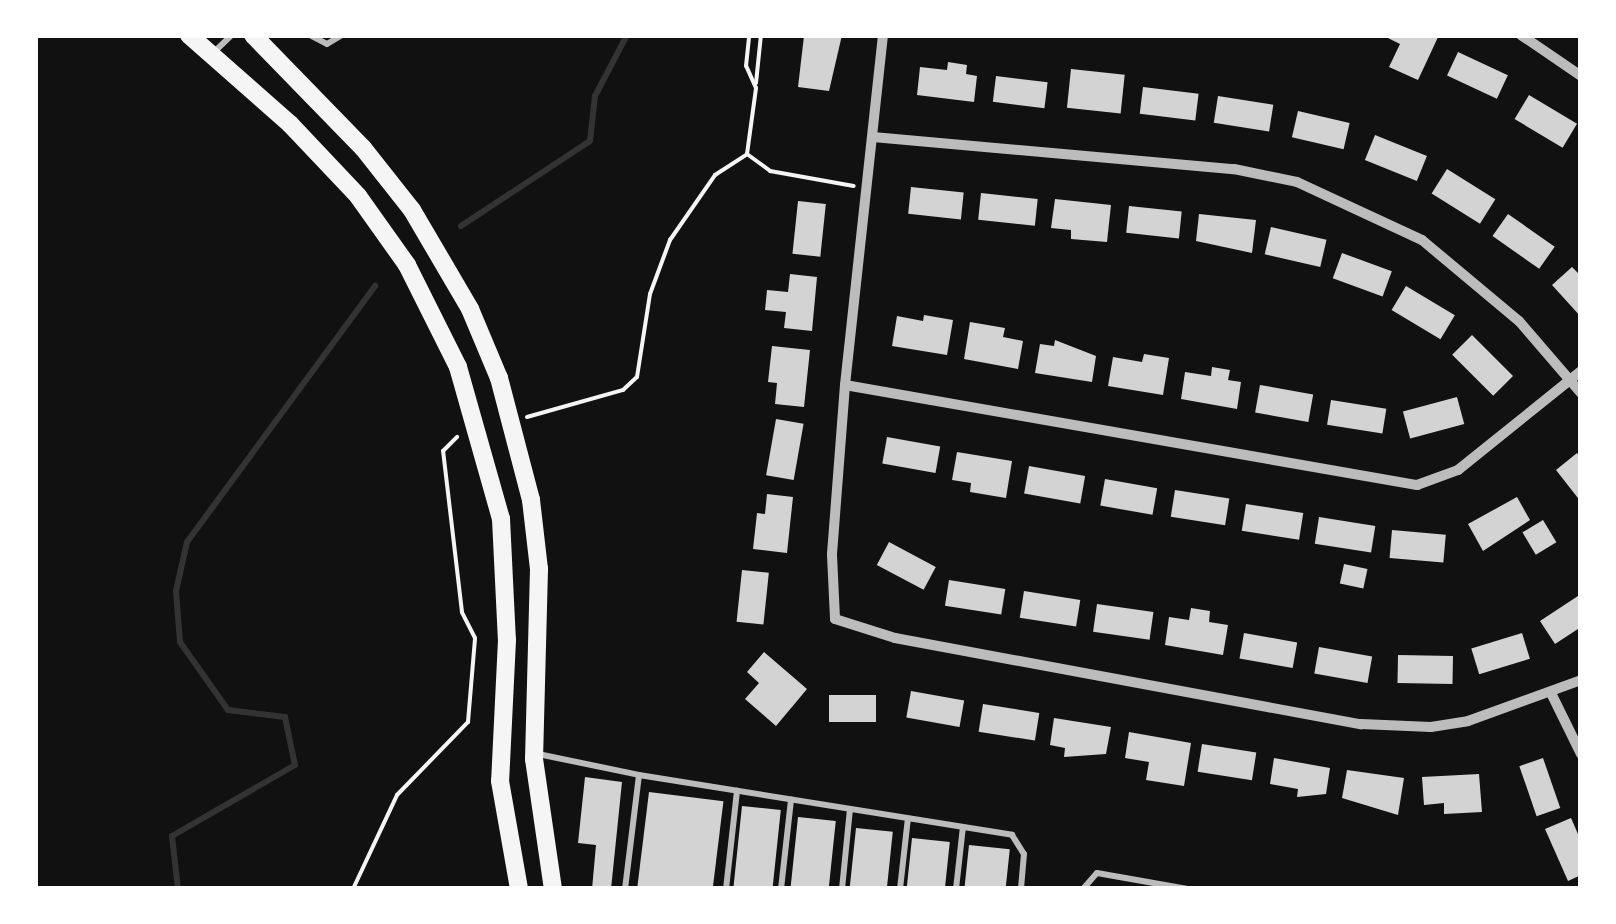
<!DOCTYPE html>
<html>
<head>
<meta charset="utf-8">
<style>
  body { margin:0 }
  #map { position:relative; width:1616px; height:924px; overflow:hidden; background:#111; font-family:"DM Sans",sans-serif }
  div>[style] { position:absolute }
  .stream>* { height:6px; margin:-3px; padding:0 3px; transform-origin:3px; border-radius:3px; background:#333 }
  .building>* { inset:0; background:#d3d3d3; transform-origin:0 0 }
  .path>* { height:4px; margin:-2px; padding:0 2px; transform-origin:2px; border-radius:2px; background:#f5f5f5 }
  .service>* { height:6px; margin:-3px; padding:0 3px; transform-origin:3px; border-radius:3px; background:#bcbcbc }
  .minor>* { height:10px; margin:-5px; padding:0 5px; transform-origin:5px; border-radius:5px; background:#bcbcbc }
  .secondary>* { height:18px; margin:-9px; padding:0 9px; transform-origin:9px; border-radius:9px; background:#f5f5f5 }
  span { translate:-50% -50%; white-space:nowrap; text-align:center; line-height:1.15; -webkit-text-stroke:9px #fff; paint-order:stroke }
  .frame { position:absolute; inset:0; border:38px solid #fff; pointer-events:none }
</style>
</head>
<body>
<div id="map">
  <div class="stream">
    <div style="left:461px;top:226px;width:154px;rotate:-33.4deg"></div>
    <div style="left:590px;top:141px;width:45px;rotate:-83.7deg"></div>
    <div style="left:595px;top:96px;width:69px;rotate:-62.3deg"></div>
    <div style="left:178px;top:889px;width:53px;rotate:-96.5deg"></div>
    <div style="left:172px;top:836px;width:142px;rotate:-30deg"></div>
    <div style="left:295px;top:765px;width:49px;rotate:-101.8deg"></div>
    <div style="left:285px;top:717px;width:57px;rotate:-173deg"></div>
    <div style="left:228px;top:710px;width:83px;rotate:-125.2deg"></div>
    <div style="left:180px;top:642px;width:51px;rotate:-94.5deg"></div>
    <div style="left:176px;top:591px;width:50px;rotate:-77.3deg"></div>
    <div style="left:187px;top:542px;width:318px;rotate:-53.7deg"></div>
  </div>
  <div class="building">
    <div style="clip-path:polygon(842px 35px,829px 91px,798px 87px,804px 36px)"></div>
    <div style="clip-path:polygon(1382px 35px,1439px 35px,1418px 80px,1389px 67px,1400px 44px)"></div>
    <div style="left:1458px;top:52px;width:55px;height:26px;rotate:25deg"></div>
    <div style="clip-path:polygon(948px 62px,967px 65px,966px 74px,977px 76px,974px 102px,917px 95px,920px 67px,947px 70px)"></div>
    <div style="left:1071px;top:69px;width:54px;height:39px;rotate:6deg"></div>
    <div style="left:996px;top:76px;width:52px;height:26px;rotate:7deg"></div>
    <div style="left:1143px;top:87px;width:56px;height:27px;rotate:7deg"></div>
    <div style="left:1529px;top:95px;width:56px;height:28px;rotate:31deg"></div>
    <div style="left:1218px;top:96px;width:56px;height:27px;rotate:9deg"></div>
    <div style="left:1298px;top:111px;width:53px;height:27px;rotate:13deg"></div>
    <div style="left:1375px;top:135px;width:56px;height:27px;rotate:22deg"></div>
    <div style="left:1447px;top:169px;width:57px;height:29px;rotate:32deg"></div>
    <div style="left:911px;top:187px;width:53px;height:27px;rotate:6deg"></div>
    <div style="left:981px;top:193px;width:57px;height:27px;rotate:6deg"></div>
    <div style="clip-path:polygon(1055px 199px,1111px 205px,1107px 242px,1071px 239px,1071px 230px,1051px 228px)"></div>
    <div style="left:798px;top:201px;width:28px;height:53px;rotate:6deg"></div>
    <div style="left:1129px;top:206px;width:53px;height:27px;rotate:6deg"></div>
    <div style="clip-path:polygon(1199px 214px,1256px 220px,1252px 253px,1196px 241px)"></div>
    <div style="left:1508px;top:214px;width:57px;height:27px;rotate:35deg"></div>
    <div style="left:1271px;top:227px;width:57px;height:28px;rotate:13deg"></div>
    <div style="left:1342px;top:253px;width:53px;height:27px;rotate:20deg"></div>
    <div style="clip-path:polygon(1572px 267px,1581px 276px,1581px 317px,1552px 285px)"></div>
    <div style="clip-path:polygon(790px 274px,817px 277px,812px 331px,784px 328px,786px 312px,765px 310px,767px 290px,788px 292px)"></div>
    <div style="left:1406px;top:286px;width:57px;height:28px;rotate:31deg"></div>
    <div style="clip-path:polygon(924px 315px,953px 320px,947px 355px,892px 346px,897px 316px,923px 321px)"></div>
    <div style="clip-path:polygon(970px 322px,1005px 328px,1003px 337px,1023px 341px,1018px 369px,964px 359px)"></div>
    <div style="left:1472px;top:335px;width:58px;height:28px;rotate:45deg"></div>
    <div style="clip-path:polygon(1055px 340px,1096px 356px,1092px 382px,1035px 373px,1040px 344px,1054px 346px)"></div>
    <div style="clip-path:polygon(772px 346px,810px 350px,804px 407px,775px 404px,777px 383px,768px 382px)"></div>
    <div style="clip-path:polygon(1144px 354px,1169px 358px,1163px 395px,1108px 386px,1113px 357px,1142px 362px)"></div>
    <div style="clip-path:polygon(1212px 367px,1230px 370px,1228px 380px,1241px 382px,1237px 409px,1181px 399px,1185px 372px,1211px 376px)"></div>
    <div style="left:1260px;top:385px;width:54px;height:28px;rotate:10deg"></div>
    <div style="left:1457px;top:397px;width:28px;height:56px;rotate:75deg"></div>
    <div style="left:1331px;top:400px;width:56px;height:25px;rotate:9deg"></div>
    <div style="left:776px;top:419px;width:28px;height:57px;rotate:10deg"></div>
    <div style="left:887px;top:437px;width:54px;height:27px;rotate:10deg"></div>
    <div style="clip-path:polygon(957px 452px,1012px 461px,1006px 498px,970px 492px,971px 483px,952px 480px)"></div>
    <div style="clip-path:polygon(1577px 453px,1581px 458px,1581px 502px,1556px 470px)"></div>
    <div style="left:1029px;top:466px;width:57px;height:28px;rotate:10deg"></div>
    <div style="left:1105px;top:479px;width:53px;height:27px;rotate:10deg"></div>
    <div style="left:1175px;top:490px;width:55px;height:27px;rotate:9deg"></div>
    <div style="clip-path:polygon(767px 494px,793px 497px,787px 553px,753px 549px,757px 513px,765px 514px)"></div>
    <div style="clip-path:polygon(1517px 497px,1530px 520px,1483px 551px,1468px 524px)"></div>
    <div style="left:1246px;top:504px;width:58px;height:27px;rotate:9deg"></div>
    <div style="left:1319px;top:517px;width:57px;height:27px;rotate:9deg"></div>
    <div style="left:1543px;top:520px;width:26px;height:24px;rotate:59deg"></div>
    <div style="left:1392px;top:530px;width:54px;height:28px;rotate:5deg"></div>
    <div style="left:889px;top:542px;width:53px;height:26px;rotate:28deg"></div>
    <div style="left:1344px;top:564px;width:24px;height:20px;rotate:12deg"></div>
    <div style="left:742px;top:570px;width:27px;height:52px;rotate:6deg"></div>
    <div style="left:949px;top:580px;width:57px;height:26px;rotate:9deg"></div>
    <div style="left:1024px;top:591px;width:57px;height:27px;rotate:9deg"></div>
    <div style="clip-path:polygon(1581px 594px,1581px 627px,1555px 644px,1540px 621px)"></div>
    <div style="left:1097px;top:604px;width:57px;height:28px;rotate:8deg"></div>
    <div style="clip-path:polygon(1191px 608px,1210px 611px,1209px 622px,1228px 625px,1223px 655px,1165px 645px,1169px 617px,1189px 620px)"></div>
    <div style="left:1244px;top:633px;width:54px;height:26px;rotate:10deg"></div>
    <div style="left:1522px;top:633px;width:27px;height:53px;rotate:73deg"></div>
    <div style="left:1319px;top:647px;width:54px;height:27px;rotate:10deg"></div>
    <div style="clip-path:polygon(764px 652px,807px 689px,776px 726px,745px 699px,759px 683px,747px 672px)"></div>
    <div style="left:1398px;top:655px;width:55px;height:28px;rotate:1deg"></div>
    <div style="left:911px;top:691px;width:54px;height:27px;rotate:10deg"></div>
    <div style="left:829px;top:695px;width:47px;height:27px"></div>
    <div style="left:983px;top:704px;width:57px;height:28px;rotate:9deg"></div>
    <div style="clip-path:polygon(1054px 718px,1111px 727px,1106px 754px,1064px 757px,1065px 748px,1050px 745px)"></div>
    <div style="clip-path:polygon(1129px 732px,1191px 743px,1184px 786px,1146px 780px,1149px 762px,1125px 758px)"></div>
    <div style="left:1202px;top:744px;width:55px;height:28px;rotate:9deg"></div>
    <div style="clip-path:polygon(1274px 758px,1330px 768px,1326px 794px,1297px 797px,1298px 789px,1270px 784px)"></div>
    <div style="left:1543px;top:758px;width:53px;height:25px;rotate:71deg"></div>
    <div style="clip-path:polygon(1347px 770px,1404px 778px,1398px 815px,1342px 798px)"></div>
    <div style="clip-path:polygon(1479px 774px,1482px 812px,1444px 814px,1444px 803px,1424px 805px,1422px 777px)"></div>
    <div style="clip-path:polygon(585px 777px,622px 782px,611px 889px,592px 889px,596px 845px,578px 843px)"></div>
    <div style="left:649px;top:792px;width:75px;height:98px;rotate:7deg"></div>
    <div style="left:742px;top:806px;width:39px;height:83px;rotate:6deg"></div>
    <div style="left:798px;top:817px;width:38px;height:72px;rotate:6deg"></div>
    <div style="clip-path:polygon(1571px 818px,1581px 841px,1581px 875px,1568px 881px,1545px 829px)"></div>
    <div style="left:856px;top:828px;width:37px;height:61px;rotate:6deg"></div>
    <div style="left:912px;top:838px;width:38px;height:51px;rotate:6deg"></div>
    <div style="left:969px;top:845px;width:41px;height:44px;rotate:6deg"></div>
  </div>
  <div class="path">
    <div style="left:756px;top:83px;width:48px;rotate:-84.1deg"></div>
    <div style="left:747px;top:154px;width:29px;rotate:36deg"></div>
    <div style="left:770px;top:171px;width:85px;rotate:10.1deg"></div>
    <div style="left:527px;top:417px;width:100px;rotate:-15.7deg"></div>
    <div style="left:623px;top:390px;width:19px;rotate:-43deg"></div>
    <div style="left:637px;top:377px;width:84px;rotate:-81.1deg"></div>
    <div style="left:650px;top:294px;width:58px;rotate:-69.7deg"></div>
    <div style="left:670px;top:240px;width:79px;rotate:-55.3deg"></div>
    <div style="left:715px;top:175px;width:38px;rotate:-33deg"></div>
    <div style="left:747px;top:154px;width:67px;rotate:-82.2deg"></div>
    <div style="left:756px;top:88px;width:24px;rotate:-114deg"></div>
    <div style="left:746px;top:66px;width:31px;rotate:-84deg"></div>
    <div style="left:353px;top:889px;width:104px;rotate:-64.9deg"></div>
    <div style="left:397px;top:795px;width:102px;rotate:-45.8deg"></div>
    <div style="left:468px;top:722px;width:84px;rotate:-85.2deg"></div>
    <div style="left:475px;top:638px;width:29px;rotate:-117deg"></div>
    <div style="left:462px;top:612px;width:162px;rotate:-96.7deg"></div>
    <div style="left:443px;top:451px;width:20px;rotate:-45deg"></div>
  </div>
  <div class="service">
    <div style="left:310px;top:35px;width:19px;rotate:28deg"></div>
    <div style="left:327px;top:44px;width:17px;rotate:-31deg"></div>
    <div style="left:212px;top:54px;width:28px;rotate:-44deg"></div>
    <div style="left:538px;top:754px;width:103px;rotate:11.7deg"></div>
    <div style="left:639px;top:775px;width:115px;rotate:97deg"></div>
    <div style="left:639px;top:775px;width:378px;rotate:9.1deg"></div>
    <div style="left:1012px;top:835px;width:22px;rotate:58deg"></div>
    <div style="left:1024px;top:854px;width:35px;rotate:95deg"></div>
    <div style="left:726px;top:889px;width:99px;rotate:-83.6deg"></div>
    <div style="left:781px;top:889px;width:90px;rotate:-83.6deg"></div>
    <div style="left:842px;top:889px;width:80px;rotate:-84.3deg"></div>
    <div style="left:900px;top:889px;width:71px;rotate:-83.6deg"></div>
    <div style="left:956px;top:889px;width:62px;rotate:-83.6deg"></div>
    <div style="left:1083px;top:889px;width:21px;rotate:-49deg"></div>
    <div style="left:1097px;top:873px;width:92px;rotate:10deg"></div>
  </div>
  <div class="minor">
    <div style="left:883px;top:35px;width:352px;rotate:96.2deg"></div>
    <div style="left:845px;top:385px;width:170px;rotate:94.4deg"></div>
    <div style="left:832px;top:555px;width:64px;rotate:87.3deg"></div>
    <div style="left:835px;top:619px;width:63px;rotate:17.6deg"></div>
    <div style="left:895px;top:638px;width:474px;rotate:10.5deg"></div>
    <div style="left:1361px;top:724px;width:70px;rotate:2.5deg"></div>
    <div style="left:1431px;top:727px;width:37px;rotate:-9deg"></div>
    <div style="left:1468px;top:721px;width:120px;rotate:-19.9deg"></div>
    <div style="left:1521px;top:35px;width:73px;rotate:34.3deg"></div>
    <div style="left:873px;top:137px;width:362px;rotate:5.1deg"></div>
    <div style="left:1234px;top:169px;width:64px;rotate:11.7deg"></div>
    <div style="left:1297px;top:182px;width:138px;rotate:24.9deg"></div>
    <div style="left:1422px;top:240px;width:126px;rotate:39.9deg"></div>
    <div style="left:1519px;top:321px;width:95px;rotate:49.3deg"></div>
    <div style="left:845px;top:385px;width:581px;rotate:9.92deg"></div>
    <div style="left:1417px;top:485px;width:44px;rotate:-20.1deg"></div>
    <div style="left:1458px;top:470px;width:158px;rotate:-38.8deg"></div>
    <div style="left:1551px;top:693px;width:68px;rotate:63.8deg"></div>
  </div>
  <div class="secondary">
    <div style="left:189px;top:35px;width:135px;rotate:41.4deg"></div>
    <div style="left:290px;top:124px;width:99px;rotate:46.6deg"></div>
    <div style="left:358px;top:196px;width:85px;rotate:54.6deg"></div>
    <div style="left:407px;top:265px;width:114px;rotate:63.4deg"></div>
    <div style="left:458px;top:367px;width:158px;rotate:74.2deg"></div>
    <div style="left:501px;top:519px;width:121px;rotate:87.2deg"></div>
    <div style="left:507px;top:640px;width:141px;rotate:92.8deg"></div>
    <div style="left:500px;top:781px;width:110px;rotate:80deg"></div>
    <div style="left:253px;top:35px;width:158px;rotate:45.8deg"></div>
    <div style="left:363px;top:148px;width:79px;rotate:51.7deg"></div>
    <div style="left:412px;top:210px;width:115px;rotate:59.6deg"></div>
    <div style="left:470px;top:309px;width:75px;rotate:67.2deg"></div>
    <div style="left:499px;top:378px;width:126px;rotate:75.3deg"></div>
    <div style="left:531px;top:500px;width:69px;rotate:83.4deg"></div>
    <div style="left:539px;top:569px;width:190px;rotate:91.5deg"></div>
    <div style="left:534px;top:759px;width:131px;rotate:81.7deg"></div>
  </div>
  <div class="frame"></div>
</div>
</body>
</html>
